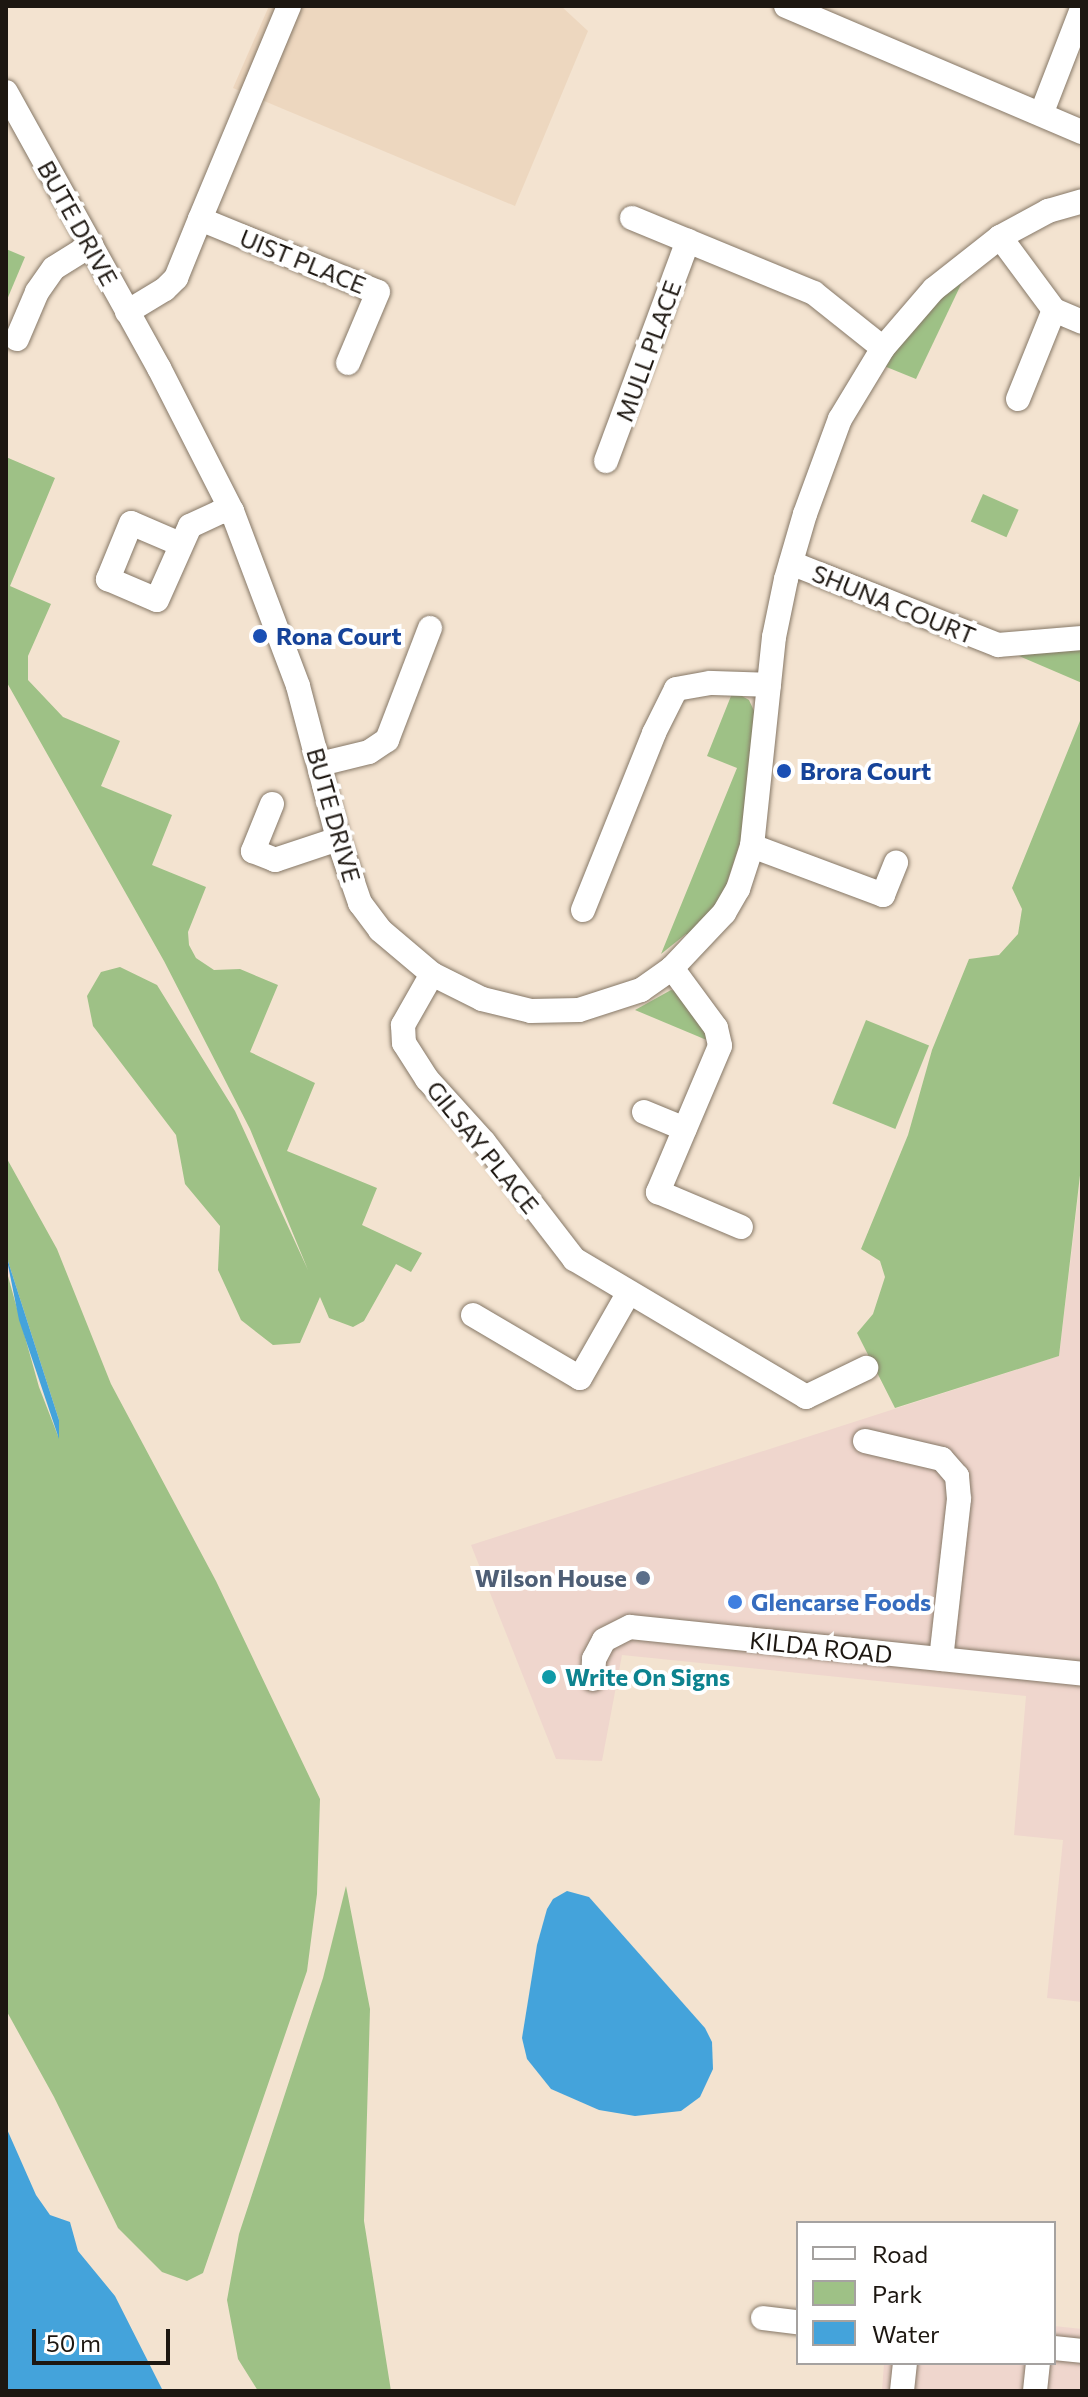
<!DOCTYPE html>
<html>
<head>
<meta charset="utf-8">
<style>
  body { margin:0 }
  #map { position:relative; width:1088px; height:2397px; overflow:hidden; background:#f3e3d0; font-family:Commissioner,sans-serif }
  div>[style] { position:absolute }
  .built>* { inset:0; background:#edd7bf }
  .industrial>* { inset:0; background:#efd6cd }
  .green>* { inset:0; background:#9ec186; transform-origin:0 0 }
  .water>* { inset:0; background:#44a3db }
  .roads { filter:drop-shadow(0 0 2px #867867) drop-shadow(0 0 2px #867867) }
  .minor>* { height:24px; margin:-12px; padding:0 12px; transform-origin:12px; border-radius:12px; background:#fff }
  .dots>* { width:22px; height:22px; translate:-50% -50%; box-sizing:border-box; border:4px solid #fff; border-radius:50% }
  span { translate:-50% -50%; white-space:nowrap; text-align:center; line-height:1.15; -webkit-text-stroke:8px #fff; paint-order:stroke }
  .street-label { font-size:24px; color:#1d1711 }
  .transit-label { font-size:24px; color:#164399; font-weight:700 }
  .left { translate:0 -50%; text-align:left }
  .service-label { font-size:24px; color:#4e5e75; font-weight:700 }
  .right { translate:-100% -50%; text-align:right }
  .shop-label { font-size:24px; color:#366cbe; font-weight:700 }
  .culture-label { font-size:24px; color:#0d838f; font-weight:700 }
  .frame { position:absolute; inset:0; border:8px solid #1d1711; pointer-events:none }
  .legend { position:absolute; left:796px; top:2221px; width:260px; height:144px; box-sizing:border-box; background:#fff; border:2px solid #a5a2a0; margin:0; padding:10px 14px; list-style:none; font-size:24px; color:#1d1711 }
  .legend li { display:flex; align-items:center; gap:16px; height:40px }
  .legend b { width:40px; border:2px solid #a5a2a0 }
  .scale { position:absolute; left:32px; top:2329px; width:138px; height:36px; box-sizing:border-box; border:4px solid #1d1711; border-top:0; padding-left:10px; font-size:24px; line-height:28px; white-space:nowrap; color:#1d1711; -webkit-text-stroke:6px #fff; paint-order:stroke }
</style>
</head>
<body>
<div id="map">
  <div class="built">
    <div style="clip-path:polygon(269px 6px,561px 6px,588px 31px,515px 206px,233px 88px)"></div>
  </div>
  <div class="industrial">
    <div style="clip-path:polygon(1082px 1165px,1082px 2002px,1047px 1998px,1063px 1840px,1014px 1835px,1026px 1696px,622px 1655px,602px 1761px,556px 1759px,471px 1545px,1059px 1356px)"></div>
    <div style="clip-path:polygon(1054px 2326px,1082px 2329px,1082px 2391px,882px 2391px,884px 2363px,1054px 2363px)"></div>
  </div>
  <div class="green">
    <div style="clip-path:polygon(6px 249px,25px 257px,6px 302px)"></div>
    <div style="clip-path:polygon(965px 276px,916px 379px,884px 366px,922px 317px)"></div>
    <div style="clip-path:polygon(6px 457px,55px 478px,10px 586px,51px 604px,28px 656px,28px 680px,63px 717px,120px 741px,101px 786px,172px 815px,152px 865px,206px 887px,188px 932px,189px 945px,196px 958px,214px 970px,240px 969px,278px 985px,250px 1052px,315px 1083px,287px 1151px,377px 1188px,362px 1225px,422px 1253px,411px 1272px,396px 1264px,364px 1321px,353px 1327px,329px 1318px,320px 1297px,300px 1343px,273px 1345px,241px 1320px,218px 1270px,220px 1226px,185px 1184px,176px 1135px,93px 1026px,87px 996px,101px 972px,120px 967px,157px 985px,235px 1111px,308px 1270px,250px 1129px,164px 961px,6px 681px)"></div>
    <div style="left:983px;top:494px;width:39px;height:30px;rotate:24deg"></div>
    <div style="clip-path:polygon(1039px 649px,1082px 649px,1082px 683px,1019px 656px)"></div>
    <div style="clip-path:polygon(733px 691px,749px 700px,755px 713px,741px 840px,723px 895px,691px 937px,686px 934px,661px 954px,737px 768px,707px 756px)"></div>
    <div style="clip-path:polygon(1082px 716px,1082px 1158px,1059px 1356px,895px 1408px,857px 1333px,873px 1314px,885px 1277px,880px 1261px,861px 1249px,908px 1135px,932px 1050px,969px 959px,999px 955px,1018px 934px,1022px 909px,1012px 888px)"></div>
    <div style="clip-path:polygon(671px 990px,676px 991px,703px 1023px,709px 1041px,635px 1010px)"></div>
    <div style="left:866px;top:1020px;width:68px;height:90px;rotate:22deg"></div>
    <div style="clip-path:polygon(6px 1157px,57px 1249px,111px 1384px,216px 1581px,320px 1799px,317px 1894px,307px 1971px,203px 2273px,187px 2281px,162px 2272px,118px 2228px,54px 2097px,6px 2010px,6px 1269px,39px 1387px,58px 1436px,59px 1420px,6px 1255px)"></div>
    <div style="clip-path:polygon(346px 1886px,370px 2009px,364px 2221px,391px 2391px,258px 2391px,238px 2359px,227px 2300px,239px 2234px,323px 1978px)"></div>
  </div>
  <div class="water">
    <div style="clip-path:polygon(6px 1255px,59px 1420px,59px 1439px,19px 1320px)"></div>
    <div style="clip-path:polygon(567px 1891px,589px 1897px,705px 2028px,712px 2042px,713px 2069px,700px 2097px,681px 2111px,635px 2116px,599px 2110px,551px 2089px,527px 2059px,522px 2038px,537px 1945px,547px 1909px,553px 1899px)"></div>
    <div style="clip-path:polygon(6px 2127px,36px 2195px,50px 2215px,70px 2222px,78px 2251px,115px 2296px,163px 2391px,6px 2391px)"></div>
  </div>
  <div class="roads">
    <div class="minor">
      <div style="left:786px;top:6px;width:322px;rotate:23.1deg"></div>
      <div style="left:6px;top:92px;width:316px;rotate:61deg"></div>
      <div style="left:159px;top:368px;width:161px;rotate:63deg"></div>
      <div style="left:232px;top:511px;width:187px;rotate:69.3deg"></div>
      <div style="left:298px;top:686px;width:158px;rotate:75.3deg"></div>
      <div style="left:338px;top:839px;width:68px;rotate:71deg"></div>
      <div style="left:360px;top:903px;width:34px;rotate:53deg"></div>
      <div style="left:380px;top:930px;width:68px;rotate:40.2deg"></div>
      <div style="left:432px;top:974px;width:56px;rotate:26.6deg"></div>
      <div style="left:482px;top:999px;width:50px;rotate:13.8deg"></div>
      <div style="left:531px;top:1011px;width:48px;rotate:-1.2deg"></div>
      <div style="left:579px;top:1010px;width:65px;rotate:-17.9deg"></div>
      <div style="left:641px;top:990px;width:38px;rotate:-35deg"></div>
      <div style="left:672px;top:968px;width:76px;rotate:-46.6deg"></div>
      <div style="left:724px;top:913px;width:28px;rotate:-60deg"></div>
      <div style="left:738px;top:889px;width:45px;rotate:-72deg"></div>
      <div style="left:752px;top:846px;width:210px;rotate:-84deg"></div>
      <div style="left:774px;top:637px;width:59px;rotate:-78.3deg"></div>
      <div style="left:786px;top:579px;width:68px;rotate:-73.7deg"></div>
      <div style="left:805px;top:514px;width:101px;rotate:-69.8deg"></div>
      <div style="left:840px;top:419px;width:83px;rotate:-58.8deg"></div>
      <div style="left:883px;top:348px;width:78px;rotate:-49.2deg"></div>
      <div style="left:934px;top:289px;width:84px;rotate:-38.2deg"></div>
      <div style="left:1000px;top:237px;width:55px;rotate:-28.4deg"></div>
      <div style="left:1048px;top:211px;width:35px;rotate:-16deg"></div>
      <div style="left:1042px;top:112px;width:110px;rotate:-68.8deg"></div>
      <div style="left:632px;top:218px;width:197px;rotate:22.4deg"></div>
      <div style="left:814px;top:293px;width:88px;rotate:38.6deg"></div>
      <div style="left:200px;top:219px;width:231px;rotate:-67.3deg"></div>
      <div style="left:1000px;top:237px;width:91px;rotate:53.5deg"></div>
      <div style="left:1054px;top:310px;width:30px;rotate:23deg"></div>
      <div style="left:127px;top:312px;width:44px;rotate:-31.2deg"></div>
      <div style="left:165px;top:289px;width:16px;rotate:-45deg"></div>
      <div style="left:176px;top:278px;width:64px;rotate:-67.9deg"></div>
      <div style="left:200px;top:219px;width:192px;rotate:22.3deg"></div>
      <div style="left:378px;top:292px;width:77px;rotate:112.9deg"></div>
      <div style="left:17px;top:339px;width:51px;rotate:-66.9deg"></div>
      <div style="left:37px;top:292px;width:29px;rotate:-55deg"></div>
      <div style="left:54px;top:268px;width:44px;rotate:-31.9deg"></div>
      <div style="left:1018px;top:399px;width:96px;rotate:-68deg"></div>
      <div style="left:606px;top:461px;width:235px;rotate:-69.6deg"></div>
      <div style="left:180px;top:544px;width:53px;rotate:-156.8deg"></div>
      <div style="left:131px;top:523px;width:61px;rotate:112.3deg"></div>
      <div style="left:108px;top:579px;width:53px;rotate:23.2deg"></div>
      <div style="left:157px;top:600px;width:81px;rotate:-66deg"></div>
      <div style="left:190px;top:526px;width:33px;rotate:-25deg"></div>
      <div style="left:220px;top:512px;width:12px;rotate:-5deg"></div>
      <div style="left:791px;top:563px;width:223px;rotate:21.6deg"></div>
      <div style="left:998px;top:645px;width:84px;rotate:-4.8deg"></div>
      <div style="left:320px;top:764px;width:50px;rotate:-13.8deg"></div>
      <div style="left:369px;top:752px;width:22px;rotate:-34deg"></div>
      <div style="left:387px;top:740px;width:120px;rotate:-69deg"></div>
      <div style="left:272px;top:804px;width:51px;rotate:112deg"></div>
      <div style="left:253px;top:851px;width:24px;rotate:22deg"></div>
      <div style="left:275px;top:860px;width:66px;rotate:-18.4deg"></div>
      <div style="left:752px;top:846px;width:140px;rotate:20.5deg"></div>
      <div style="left:883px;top:895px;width:35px;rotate:-68deg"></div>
      <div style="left:583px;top:910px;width:191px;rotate:-68.1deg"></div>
      <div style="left:654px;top:733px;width:49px;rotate:-63.4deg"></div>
      <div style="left:676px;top:689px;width:35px;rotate:-10deg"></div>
      <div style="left:710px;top:683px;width:59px;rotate:1.9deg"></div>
      <div style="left:672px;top:968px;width:74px;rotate:53.7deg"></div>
      <div style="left:716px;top:1028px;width:18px;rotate:77deg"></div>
      <div style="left:720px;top:1046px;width:159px;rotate:113deg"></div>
      <div style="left:658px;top:1192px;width:90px;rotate:22.9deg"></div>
      <div style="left:432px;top:974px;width:59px;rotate:119.6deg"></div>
      <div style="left:403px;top:1025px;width:18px;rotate:87deg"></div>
      <div style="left:404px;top:1043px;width:43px;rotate:57.4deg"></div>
      <div style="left:427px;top:1079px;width:85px;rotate:47.9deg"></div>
      <div style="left:484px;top:1142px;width:148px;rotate:52.4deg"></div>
      <div style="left:574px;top:1259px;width:270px;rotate:30.7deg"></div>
      <div style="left:806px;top:1397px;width:67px;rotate:-25.8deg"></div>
      <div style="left:644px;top:1112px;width:44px;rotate:22.5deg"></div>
      <div style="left:473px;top:1315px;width:124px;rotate:30.5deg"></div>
      <div style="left:580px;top:1378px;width:97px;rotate:-60.3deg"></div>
      <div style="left:865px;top:1441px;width:79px;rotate:13.2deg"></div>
      <div style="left:942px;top:1459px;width:23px;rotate:49deg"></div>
      <div style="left:957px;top:1476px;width:23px;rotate:85deg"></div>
      <div style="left:959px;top:1499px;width:161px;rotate:96.4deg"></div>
      <div style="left:593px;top:1679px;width:20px;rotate:-87deg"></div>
      <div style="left:594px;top:1659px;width:21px;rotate:-62deg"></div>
      <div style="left:604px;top:1640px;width:29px;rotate:-27deg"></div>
      <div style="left:630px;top:1627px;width:454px;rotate:5.9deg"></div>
      <div style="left:763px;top:2318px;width:35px;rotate:7deg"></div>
      <div style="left:1054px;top:2348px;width:28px;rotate:6deg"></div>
      <div style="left:902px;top:2391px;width:28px;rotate:-84deg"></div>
      <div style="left:1035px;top:2391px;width:28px;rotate:-84deg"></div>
    </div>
  </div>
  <div class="dots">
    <div style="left:260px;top:636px;background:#1a4fb4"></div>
    <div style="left:784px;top:771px;background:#1a4fb4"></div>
    <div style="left:643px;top:1578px;background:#5c6f8a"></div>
    <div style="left:735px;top:1602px;background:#3f7fe0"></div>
    <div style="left:549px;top:1677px;background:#0f9aa8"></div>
  </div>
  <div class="street-label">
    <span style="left:78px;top:223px;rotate:61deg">BUTE DRIVE</span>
    <span style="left:303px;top:261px;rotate:22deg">UIST PLACE</span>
    <span style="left:648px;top:351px;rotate:-70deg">MULL PLACE</span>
    <span style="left:894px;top:604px;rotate:22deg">SHUNA COURT</span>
    <span style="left:334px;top:815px;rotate:74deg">BUTE DRIVE</span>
    <span style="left:483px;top:1147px;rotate:51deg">GILSAY PLACE</span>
    <span style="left:821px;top:1647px;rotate:6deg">KILDA ROAD</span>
  </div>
  <div class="transit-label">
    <span class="left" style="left:276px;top:636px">Rona Court</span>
    <span class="left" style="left:800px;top:771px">Brora Court</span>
  </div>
  <div class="service-label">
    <span class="right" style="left:627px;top:1578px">Wilson House</span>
  </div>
  <div class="shop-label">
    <span class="left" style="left:751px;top:1602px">Glencarse Foods</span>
  </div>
  <div class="culture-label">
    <span class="left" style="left:565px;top:1677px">Write On Signs</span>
  </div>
  <div class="frame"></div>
  <ul class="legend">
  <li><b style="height:10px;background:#fff"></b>Road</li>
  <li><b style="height:22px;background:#9ec186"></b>Park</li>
  <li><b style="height:22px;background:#44a3db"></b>Water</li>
  </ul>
  <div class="scale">50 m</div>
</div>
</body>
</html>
